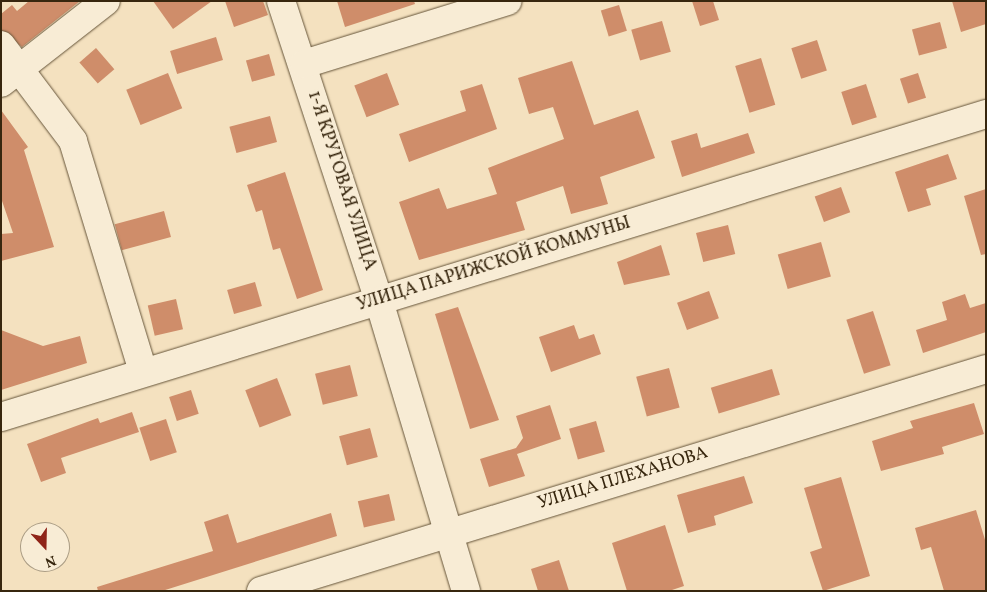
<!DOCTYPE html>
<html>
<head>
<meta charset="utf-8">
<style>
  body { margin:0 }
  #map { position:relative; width:987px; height:592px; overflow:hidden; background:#f4e1bf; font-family:Vollkorn,serif }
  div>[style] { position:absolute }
  .building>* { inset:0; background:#cf8d6a; transform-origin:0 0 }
  .roads { filter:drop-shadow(0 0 1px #66553a) drop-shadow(0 0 1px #66553a) }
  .minor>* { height:28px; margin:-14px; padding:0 14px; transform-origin:14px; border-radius:14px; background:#f8ecd5 }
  span { translate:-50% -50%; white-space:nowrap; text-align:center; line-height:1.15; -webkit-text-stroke:4px #f8ecd5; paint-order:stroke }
  .street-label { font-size:18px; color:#37260e }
  .frame { position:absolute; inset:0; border:2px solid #37260e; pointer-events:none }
  .north { position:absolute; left:20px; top:522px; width:50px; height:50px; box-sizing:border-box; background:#f8ecd5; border:1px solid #ab9d85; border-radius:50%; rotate:159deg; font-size:14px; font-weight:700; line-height:20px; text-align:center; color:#37260e }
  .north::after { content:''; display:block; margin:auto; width:18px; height:22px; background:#8f2418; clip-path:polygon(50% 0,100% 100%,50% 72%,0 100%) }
</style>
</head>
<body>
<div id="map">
  <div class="building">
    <div style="clip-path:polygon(29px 1px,80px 1px,22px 47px,1px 30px,1px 14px,12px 5px,17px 11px)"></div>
    <div style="clip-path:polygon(153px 1px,212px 1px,173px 29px)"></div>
    <div style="clip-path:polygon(225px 1px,263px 1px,268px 15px,234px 27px)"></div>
    <div style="clip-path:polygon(337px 1px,414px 1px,415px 4px,345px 27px)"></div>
    <div style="clip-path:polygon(692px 1px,713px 1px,719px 20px,700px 26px)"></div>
    <div style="clip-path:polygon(952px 1px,986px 1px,986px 24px,961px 32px)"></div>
    <div style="left:619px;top:5px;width:27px;height:19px;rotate:73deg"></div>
    <div style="left:662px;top:21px;width:32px;height:32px;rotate:74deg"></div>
    <div style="left:940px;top:22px;width:27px;height:29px;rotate:75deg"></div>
    <div style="left:216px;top:37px;width:24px;height:48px;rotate:73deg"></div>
    <div style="left:817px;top:40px;width:32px;height:27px;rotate:72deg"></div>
    <div style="left:96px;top:48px;width:28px;height:22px;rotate:49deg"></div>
    <div style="left:269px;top:54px;width:22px;height:24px;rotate:74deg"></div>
    <div style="left:761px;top:58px;width:49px;height:27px;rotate:73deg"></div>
    <div style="clip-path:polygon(572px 61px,594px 125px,638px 110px,655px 158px,600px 177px,608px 204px,571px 214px,563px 186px,516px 202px,525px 230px,419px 260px,399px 202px,439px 188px,447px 209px,497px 194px,488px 168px,564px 139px,553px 107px,529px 114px,518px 78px)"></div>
    <div style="left:168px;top:73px;width:38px;height:45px;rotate:68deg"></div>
    <div style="left:387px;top:73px;width:34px;height:35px;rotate:69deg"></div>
    <div style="left:918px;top:73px;width:26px;height:19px;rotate:72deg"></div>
    <div style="clip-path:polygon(482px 84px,497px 129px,409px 162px,399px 134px,466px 111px,460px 91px)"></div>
    <div style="left:866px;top:84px;width:35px;height:26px;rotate:72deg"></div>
    <div style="clip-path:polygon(1px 110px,28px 147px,24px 150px,54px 247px,1px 261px,1px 234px,13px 233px,1px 198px)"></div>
    <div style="left:270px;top:116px;width:27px;height:42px;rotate:75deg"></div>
    <div style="clip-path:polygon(697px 133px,701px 148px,748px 133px,755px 153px,682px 177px,671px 141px)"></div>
    <div style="clip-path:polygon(948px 154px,957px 179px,926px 189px,931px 205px,908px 212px,895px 172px)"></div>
    <div style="clip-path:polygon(285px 172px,323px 290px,297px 299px,280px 248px,273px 250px,262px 210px,256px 212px,247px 185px)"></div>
    <div style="left:841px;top:187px;width:27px;height:28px;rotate:70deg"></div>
    <div style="clip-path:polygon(986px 189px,986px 254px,981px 255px,964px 196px)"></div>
    <div style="left:164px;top:211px;width:27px;height:51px;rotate:75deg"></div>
    <div style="left:728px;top:225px;width:30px;height:33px;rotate:76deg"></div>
    <div style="left:821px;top:242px;width:36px;height:45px;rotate:74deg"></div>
    <div style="clip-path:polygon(661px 245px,670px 275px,624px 285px,617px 262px)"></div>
    <div style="left:255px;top:282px;width:25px;height:29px;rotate:74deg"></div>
    <div style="left:709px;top:291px;width:29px;height:34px;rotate:70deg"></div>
    <div style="clip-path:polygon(965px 294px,970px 308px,986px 303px,986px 332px,923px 353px,916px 330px,947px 320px,942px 302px)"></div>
    <div style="left:176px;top:299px;width:31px;height:29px;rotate:77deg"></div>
    <div style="clip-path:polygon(458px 307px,499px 420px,470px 429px,435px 314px)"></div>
    <div style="left:873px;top:311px;width:57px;height:28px;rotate:72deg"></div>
    <div style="clip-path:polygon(574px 325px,579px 339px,594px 334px,601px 354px,551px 372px,539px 337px)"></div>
    <div style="clip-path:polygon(1px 330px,43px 346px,80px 336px,87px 363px,1px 390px)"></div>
    <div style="left:350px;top:365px;width:32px;height:36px;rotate:76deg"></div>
    <div style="left:669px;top:368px;width:41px;height:34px;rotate:75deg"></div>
    <div style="left:772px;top:369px;width:27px;height:64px;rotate:73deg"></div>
    <div style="left:277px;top:378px;width:40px;height:34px;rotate:69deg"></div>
    <div style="left:191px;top:390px;width:25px;height:23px;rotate:72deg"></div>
    <div style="clip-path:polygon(974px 403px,984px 434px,942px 447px,944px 454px,881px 471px,872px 441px,913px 428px,910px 421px)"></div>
    <div style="clip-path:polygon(550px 405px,561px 439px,517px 454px,525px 476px,489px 487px,480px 459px,516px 448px,523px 438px,516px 416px)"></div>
    <div style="clip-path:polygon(132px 412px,139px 432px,61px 458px,66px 473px,41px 482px,27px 444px,98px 418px,100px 423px)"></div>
    <div style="left:166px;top:419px;width:35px;height:28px;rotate:72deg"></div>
    <div style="left:596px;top:421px;width:32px;height:28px;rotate:74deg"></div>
    <div style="left:370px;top:428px;width:30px;height:32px;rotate:75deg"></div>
    <div style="clip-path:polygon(744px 476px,753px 503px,714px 516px,716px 525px,688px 533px,677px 495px)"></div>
    <div style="clip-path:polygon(841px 477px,870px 576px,823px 591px,810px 552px,822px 548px,804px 488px)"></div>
    <div style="left:389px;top:494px;width:27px;height:32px;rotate:77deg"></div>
    <div style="clip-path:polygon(976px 510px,986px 543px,986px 591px,944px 591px,931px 547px,921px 550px,915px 528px)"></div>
    <div style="clip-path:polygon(331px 513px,337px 536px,162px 591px,98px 591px,97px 587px,213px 551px,204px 522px,228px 514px,237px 543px)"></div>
    <div style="clip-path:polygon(665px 525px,684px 586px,669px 591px,627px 591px,612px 543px)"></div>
    <div style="clip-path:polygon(559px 560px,569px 591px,538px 591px,531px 569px)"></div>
  </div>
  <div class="roads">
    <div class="minor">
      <div style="left:281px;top:1px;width:316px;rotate:71.9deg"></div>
      <div style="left:379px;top:301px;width:303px;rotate:73.3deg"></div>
      <div style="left:1px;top:45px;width:120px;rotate:53.1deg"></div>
      <div style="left:73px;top:141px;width:241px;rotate:73.1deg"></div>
      <div style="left:304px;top:64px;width:213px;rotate:-17.2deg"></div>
      <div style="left:1px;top:83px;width:133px;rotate:-38deg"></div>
      <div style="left:1px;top:417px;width:1031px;rotate:-17.1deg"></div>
      <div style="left:261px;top:591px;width:758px;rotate:-17.02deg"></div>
    </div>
  </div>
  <div class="street-label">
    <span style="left:341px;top:181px;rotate:72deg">1-Я КРУГОВАЯ УЛИЦА</span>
    <span style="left:494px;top:265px;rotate:-17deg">УЛИЦА ПАРИЖСКОЙ КОММУНЫ</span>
    <span style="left:623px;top:479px;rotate:-17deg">УЛИЦА ПЛЕХАНОВА</span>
  </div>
  <div class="frame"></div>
  <div class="north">N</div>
</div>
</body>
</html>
